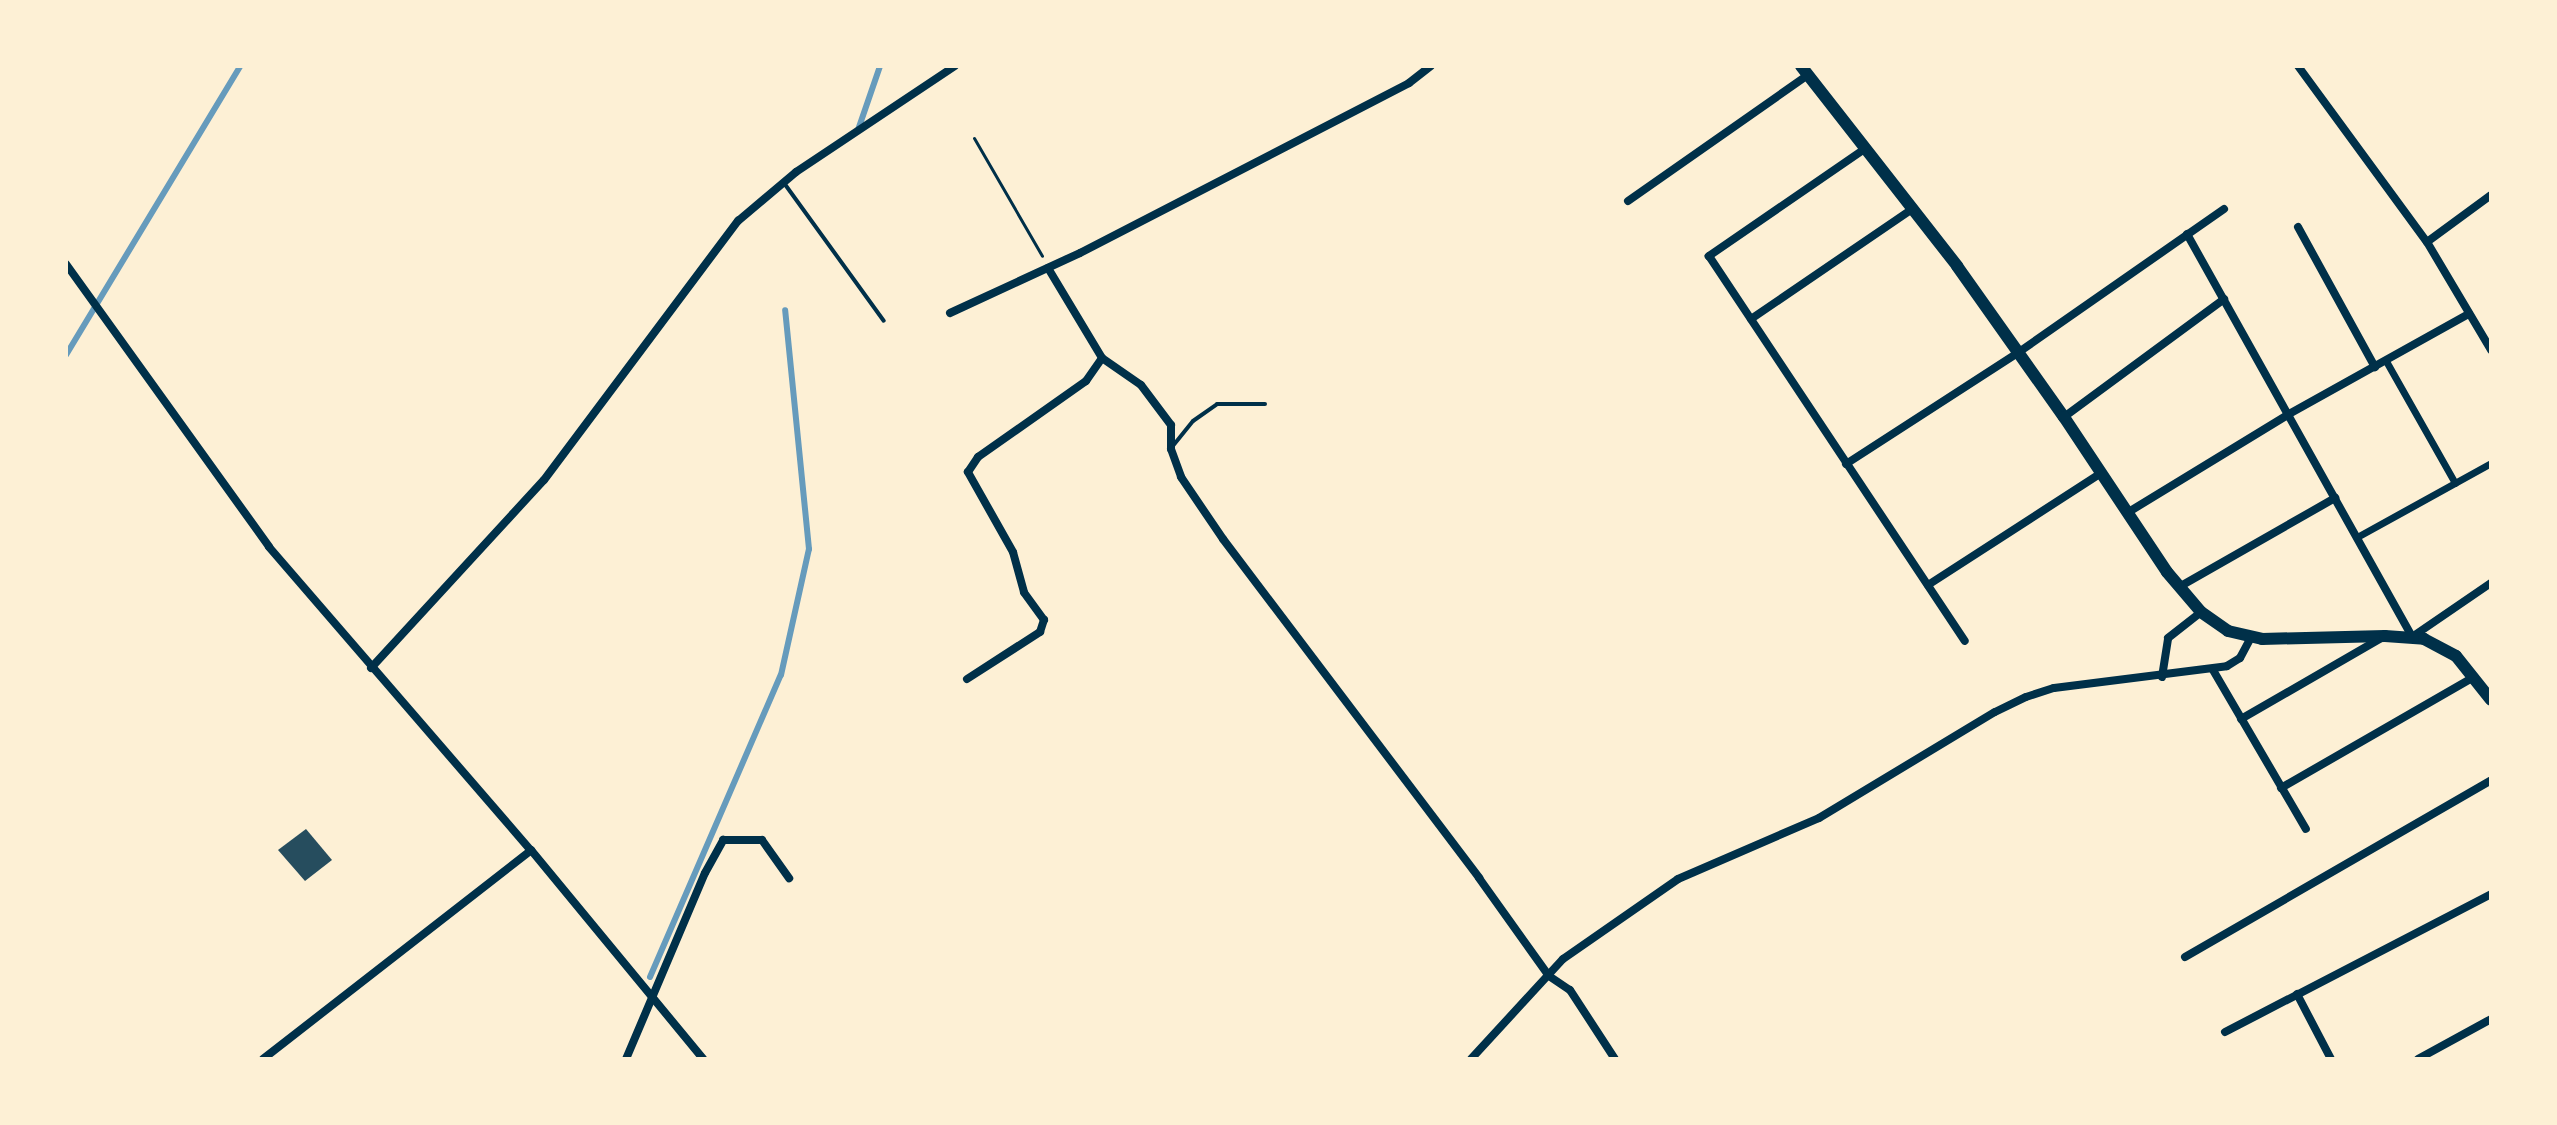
<!DOCTYPE html>
<html>
<head>
<meta charset="utf-8">
<style>
  body { margin:0 }
  #map { position:relative; width:2557px; height:1125px; overflow:hidden; background:#fdf0d5; font-family:Cabin,sans-serif }
  div>[style] { position:absolute }
  [style*='--x'] { left:calc(var(--x)*1px); top:calc(var(--y)*1px); width:calc(var(--w)*1px); rotate:calc(var(--a)*1deg) }
  .stream>* { height:6px; margin:-3px; padding:0 3px; transform-origin:3px; border-radius:3px; background:#669bbc }
  .building>* { inset:0; background:#264d5e }
  .path>* { height:3px; margin:-1.5px; padding:0 1.5px; transform-origin:1.5px; border-radius:1.5px; background:#003049 }
  .service>* { height:4px; margin:-2px; padding:0 2px; transform-origin:2px; border-radius:2px; background:#003049 }
  .pedestrian>* { height:7px; margin:-3.5px; padding:0 3.5px; transform-origin:3.5px; border-radius:3.5px; background:#003049 }
  .minor>* { height:8px; margin:-4px; padding:0 4px; transform-origin:4px; border-radius:4px; background:#003049 }
  .secondary>* { height:12px; margin:-6px; padding:0 6px; transform-origin:6px; border-radius:6px; background:#003049 }
  span { translate:-50% -50%; white-space:nowrap; text-align:center; line-height:1.15; -webkit-text-stroke:6px #fdf0d5; paint-order:stroke }
  .frame { position:absolute; inset:0; border:68px solid #fdf0d5; pointer-events:none }
</style>
</head>
<body>
<div id="map">
  <div class="stream">
    <i style="--x:858;--y:130;--w:68;--a:-71"></i>
    <i style="--x:66;--y:355;--w:337;--a:-58.9"></i>
    <i style="--x:650;--y:977;--w:329;--a:-66.6"></i>
    <i style="--x:781;--y:675;--w:129;--a:-77.5"></i>
    <i style="--x:809;--y:549;--w:240;--a:-95.7"></i>
  </div>
  <div class="building">
    <i style="clip-path:polygon(306px 829px,332px 860px,305px 881px,278px 850px)"></i>
  </div>
  <div class="path">
    <i style="--x:974;--y:138;--w:136;--a:60"></i>
  </div>
  <div class="service">
    <i style="--x:784;--y:183;--w:170;--a:54.1"></i>
    <i style="--x:1172;--y:447;--w:33;--a:-51"></i>
    <i style="--x:1193;--y:421;--w:29;--a:-35"></i>
    <i style="--x:1217;--y:404;--w:48;--a:0"></i>
  </div>
  <div class="pedestrian">
    <i style="--x:2386;--y:361;--w:140;--a:60.5"></i>
    <i style="--x:2357;--y:537;--w:153;--a:-28.9"></i>
  </div>
  <div class="minor">
    <i style="--x:2298;--y:66;--w:218;--a:53.8"></i>
    <i style="--x:2427;--y:242;--w:126;--a:59.3"></i>
    <i style="--x:1866;--y:148;--w:191;--a:145.5"></i>
    <i style="--x:1709;--y:256;--w:462;--a:56.4"></i>
    <i style="--x:1628;--y:201;--w:220;--a:-35"></i>
    <i style="--x:2298;--y:227;--w:160;--a:61.2"></i>
    <i style="--x:2187;--y:234;--w:462;--a:60.8"></i>
    <i style="--x:2412;--y:637;--w:96;--a:-34.4"></i>
    <i style="--x:2427;--y:242;--w:79;--a:-36.3"></i>
    <i style="--x:66;--y:264;--w:348;--a:54.3"></i>
    <i style="--x:269;--y:547;--w:401;--a:49.2"></i>
    <i style="--x:531;--y:850;--w:271;--a:50.5"></i>
    <i style="--x:1048;--y:268;--w:105;--a:59"></i>
    <i style="--x:1102;--y:358;--w:47;--a:34.7"></i>
    <i style="--x:1141;--y:385;--w:50;--a:53.1"></i>
    <i style="--x:1171;--y:425;--w:24;--a:90"></i>
    <i style="--x:1171;--y:449;--w:30;--a:70"></i>
    <i style="--x:1181;--y:477;--w:75;--a:55.9"></i>
    <i style="--x:1223;--y:539;--w:425;--a:52.9"></i>
    <i style="--x:1479;--y:878;--w:120;--a:54.5"></i>
    <i style="--x:1549;--y:976;--w:25;--a:34"></i>
    <i style="--x:1570;--y:990;--w:82;--a:56.9"></i>
    <i style="--x:950;--y:313;--w:143;--a:-24.8"></i>
    <i style="--x:1080;--y:253;--w:370;--a:-27.3"></i>
    <i style="--x:1409;--y:83;--w:28;--a:-38"></i>
    <i style="--x:1751;--y:319;--w:197;--a:-34.3"></i>
    <i style="--x:2064;--y:417;--w:199;--a:-36.4"></i>
    <i style="--x:1846;--y:464;--w:206;--a:-32.9"></i>
    <i style="--x:2019;--y:352;--w:250;--a:-34.9"></i>
    <i style="--x:2127;--y:513;--w:190;--a:-31.4"></i>
    <i style="--x:2289;--y:414;--w:206;--a:-29.1"></i>
    <i style="--x:1928;--y:585;--w:206;--a:-32.9"></i>
    <i style="--x:2179;--y:587;--w:180;--a:-29.7"></i>
    <i style="--x:371;--y:668;--w:255;--a:-47.4"></i>
    <i style="--x:544;--y:480;--w:324;--a:-53.2"></i>
    <i style="--x:738;--y:221;--w:76;--a:-40.2"></i>
    <i style="--x:796;--y:172;--w:191;--a:-33.7"></i>
    <i style="--x:2213;--y:670;--w:184;--a:59.7"></i>
    <i style="--x:2162;--y:677;--w:39;--a:-81"></i>
    <i style="--x:2168;--y:638;--w:42;--a:-38.2"></i>
    <i style="--x:967;--y:679;--w:87;--a:-32.8"></i>
    <i style="--x:1040;--y:632;--w:13;--a:-72"></i>
    <i style="--x:1044;--y:620;--w:34;--a:-126"></i>
    <i style="--x:1024;--y:592;--w:41;--a:-105.4"></i>
    <i style="--x:1013;--y:552;--w:92;--a:-119.4"></i>
    <i style="--x:968;--y:472;--w:18;--a:-56"></i>
    <i style="--x:978;--y:457;--w:132;--a:-35.1"></i>
    <i style="--x:1086;--y:381;--w:28;--a:-55"></i>
    <i style="--x:2241;--y:719;--w:164;--a:-30"></i>
    <i style="--x:2281;--y:788;--w:223;--a:-29.9"></i>
    <i style="--x:2185;--y:957;--w:354;--a:-30"></i>
    <i style="--x:2297;--y:994;--w:73;--a:62.4"></i>
    <i style="--x:2225;--y:1032;--w:300;--a:-27.4"></i>
    <i style="--x:263;--y:1059;--w:340;--a:-37.9"></i>
    <i style="--x:626;--y:1059;--w:202;--a:-67"></i>
    <i style="--x:705;--y:873;--w:38;--a:-61"></i>
    <i style="--x:723;--y:840;--w:39;--a:0"></i>
    <i style="--x:762;--y:840;--w:47;--a:54.6"></i>
    <i style="--x:1471;--y:1059;--w:136;--a:-47.4"></i>
    <i style="--x:1563;--y:959;--w:140;--a:-34.8"></i>
    <i style="--x:1678;--y:879;--w:154;--a:-23.4"></i>
    <i style="--x:1819;--y:818;--w:205;--a:-31.1"></i>
    <i style="--x:1995;--y:712;--w:34;--a:-26"></i>
    <i style="--x:2026;--y:697;--w:29;--a:-18"></i>
    <i style="--x:2054;--y:688;--w:174;--a:-7.2"></i>
    <i style="--x:2227;--y:666;--w:15;--a:-32"></i>
    <i style="--x:2240;--y:658;--w:24;--a:-62"></i>
    <i style="--x:2418;--y:1059;--w:83;--a:-28.7"></i>
  </div>
  <div class="secondary">
    <i style="--x:1801;--y:66;--w:254;--a:52"></i>
    <i style="--x:1957;--y:266;--w:185;--a:54.7"></i>
    <i style="--x:2064;--y:417;--w:186;--a:56.4"></i>
    <i style="--x:2167;--y:572;--w:52;--a:49.6"></i>
    <i style="--x:2201;--y:612;--w:33;--a:35"></i>
    <i style="--x:2228;--y:631;--w:35;--a:13"></i>
    <i style="--x:2262;--y:639;--w:123;--a:-1.4"></i>
    <i style="--x:2385;--y:636;--w:39;--a:4"></i>
    <i style="--x:2424;--y:639;--w:36;--a:28"></i>
    <i style="--x:2456;--y:656;--w:56;--a:51.5"></i>
  </div>
  <div class="frame"></div>
</div>
</body>
</html>
